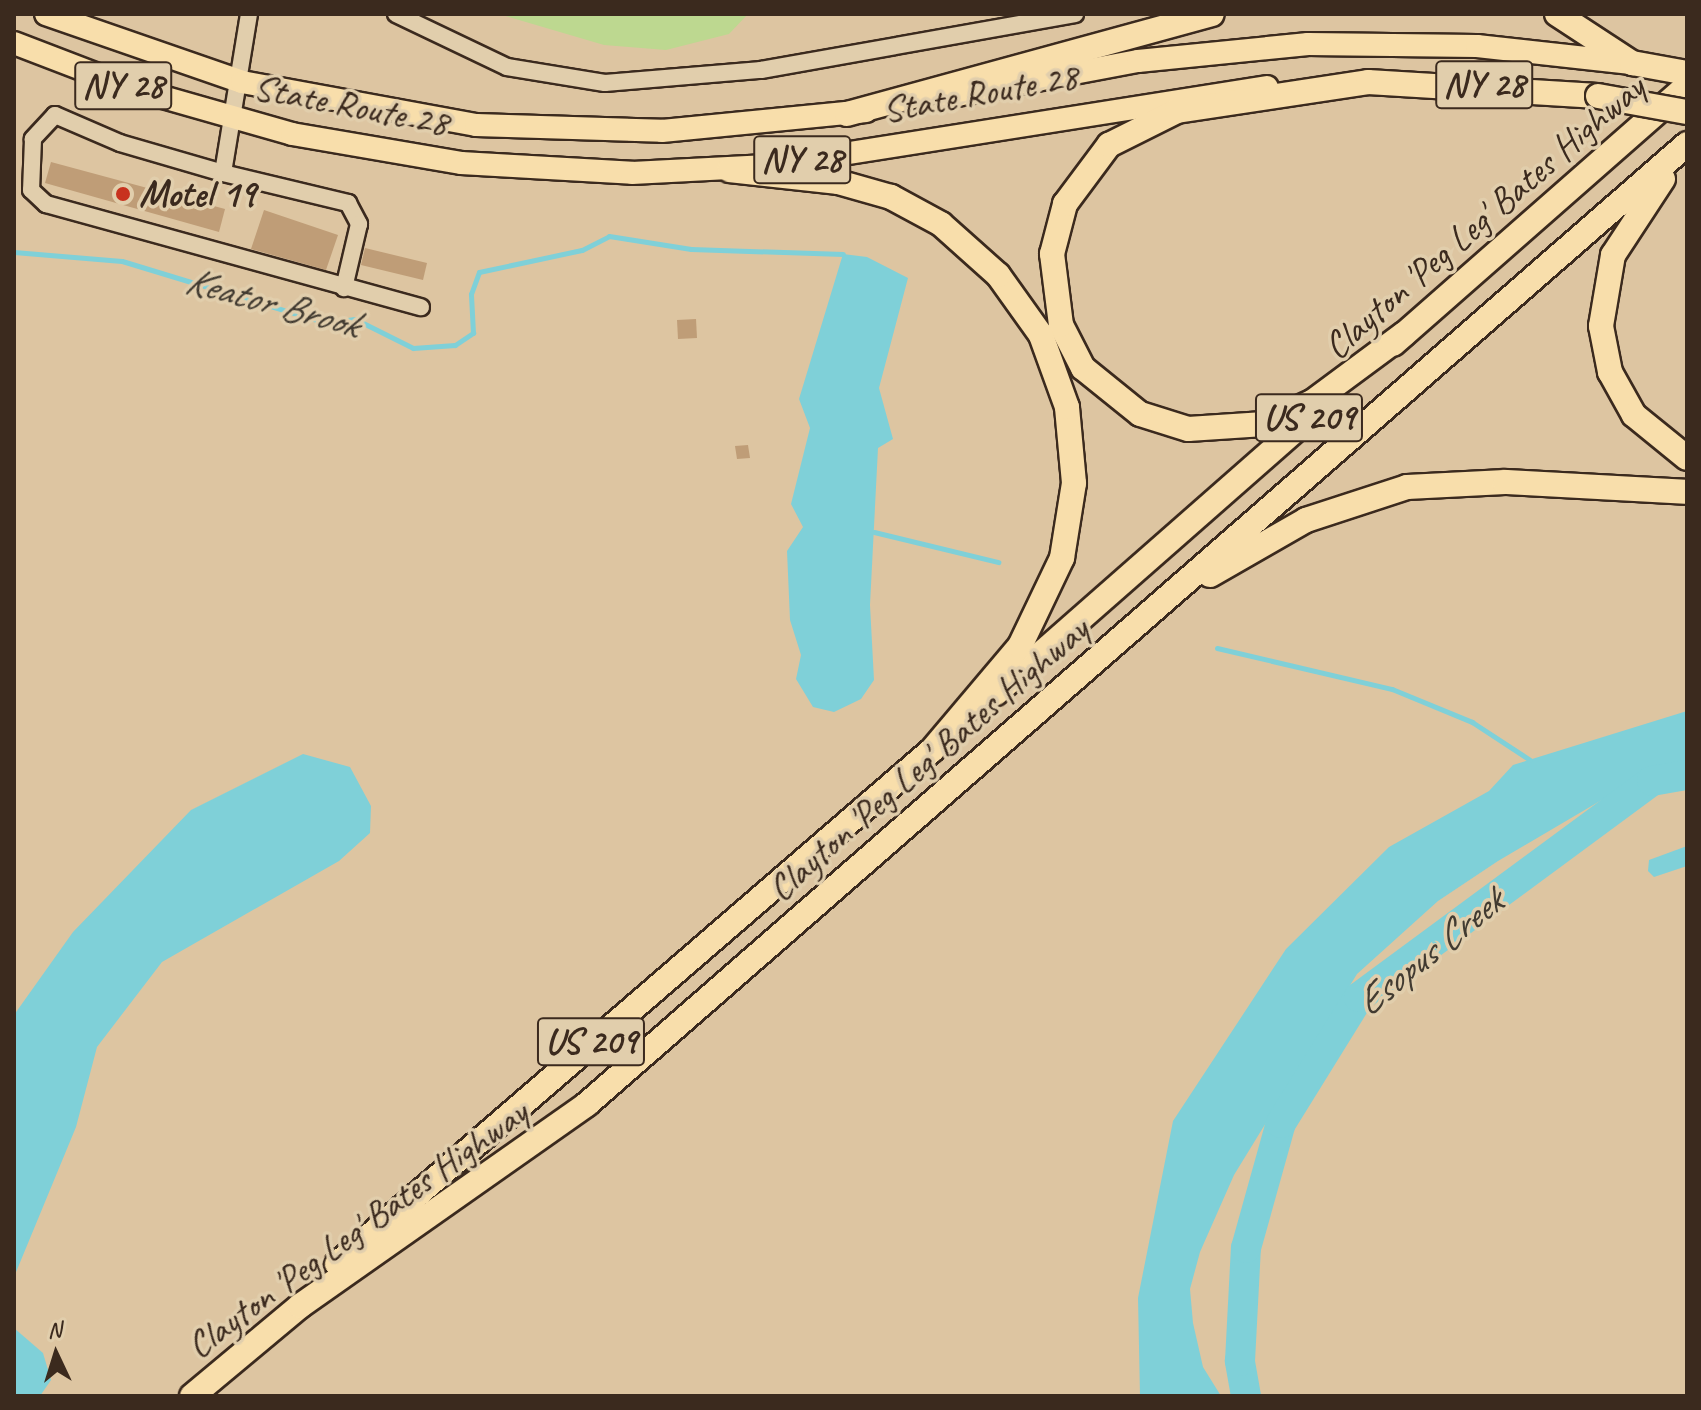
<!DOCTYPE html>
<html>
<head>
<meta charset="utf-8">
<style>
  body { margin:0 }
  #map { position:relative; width:1701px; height:1410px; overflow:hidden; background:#ddc5a1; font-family:Caveat,sans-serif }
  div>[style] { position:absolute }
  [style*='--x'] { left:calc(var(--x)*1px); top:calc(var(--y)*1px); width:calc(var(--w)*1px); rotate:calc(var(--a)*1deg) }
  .green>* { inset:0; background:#bdd890 }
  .water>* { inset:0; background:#7fd0d8 }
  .stream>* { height:5px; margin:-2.5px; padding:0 2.5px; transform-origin:2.5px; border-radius:2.5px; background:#7fd0d8 }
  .river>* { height:30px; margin:-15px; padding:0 15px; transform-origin:15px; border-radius:15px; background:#7fd0d8 }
  .building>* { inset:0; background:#bf9d77 }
  .roads { filter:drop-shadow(2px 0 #3b2a1e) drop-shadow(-2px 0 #3b2a1e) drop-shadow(0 2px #3b2a1e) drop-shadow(0 -2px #3b2a1e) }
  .minor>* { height:16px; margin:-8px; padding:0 8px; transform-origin:8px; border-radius:8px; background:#e1ceac }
  .major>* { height:22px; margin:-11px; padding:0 11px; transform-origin:11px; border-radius:11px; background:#f8deab }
  .highway>* { height:24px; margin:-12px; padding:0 12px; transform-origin:12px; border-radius:12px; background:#f8deab }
  .bridges { filter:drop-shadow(2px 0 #3b2a1e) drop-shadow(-2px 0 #3b2a1e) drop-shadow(0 2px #3b2a1e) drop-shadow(0 -2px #3b2a1e) }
  .highway-bridge>* { height:24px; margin:-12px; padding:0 12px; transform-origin:12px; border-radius:12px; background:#f8deab }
  .dots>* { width:22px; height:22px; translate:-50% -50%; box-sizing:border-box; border:4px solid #e1ceac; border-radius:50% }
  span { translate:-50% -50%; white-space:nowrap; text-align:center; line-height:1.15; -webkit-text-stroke:7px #e1ceac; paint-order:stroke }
  .shield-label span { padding:2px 6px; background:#e1ceac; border:2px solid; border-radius:6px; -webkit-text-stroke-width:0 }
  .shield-label { font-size:36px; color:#3b2a1e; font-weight:700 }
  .street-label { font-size:38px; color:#3b2a1e }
  .poi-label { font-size:38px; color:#3b2a1e; font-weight:700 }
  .left { translate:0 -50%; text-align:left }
  .water-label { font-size:40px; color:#423b31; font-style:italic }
  .frame { position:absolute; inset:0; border:16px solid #3b2a1e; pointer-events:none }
  .north { position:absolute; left:16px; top:1314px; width:80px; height:80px; -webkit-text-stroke:6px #e1ceac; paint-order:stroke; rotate:356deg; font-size:22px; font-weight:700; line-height:32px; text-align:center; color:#3b2a1e }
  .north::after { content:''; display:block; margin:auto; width:28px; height:36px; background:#3b2a1e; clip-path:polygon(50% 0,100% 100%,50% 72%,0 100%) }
</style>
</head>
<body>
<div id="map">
  <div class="green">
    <i style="clip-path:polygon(499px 14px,748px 14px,729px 34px,666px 50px,604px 45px)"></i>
  </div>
  <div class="water">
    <i style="clip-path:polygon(843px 254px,867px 257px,908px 278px,879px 388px,893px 439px,878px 448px,870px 605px,874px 680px,861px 699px,834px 712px,813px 707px,796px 679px,801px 655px,790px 620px,787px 551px,803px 527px,791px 504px,810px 428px,799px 399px)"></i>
    <i style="clip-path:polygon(1687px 711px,1687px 772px,1600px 801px,1498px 861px,1438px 901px,1357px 974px,1234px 1175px,1200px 1252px,1190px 1289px,1193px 1323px,1203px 1367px,1221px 1396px,1140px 1396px,1138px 1298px,1173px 1121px,1286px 949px,1389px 847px,1489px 791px,1513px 765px)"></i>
    <i style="clip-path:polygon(303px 754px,350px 767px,371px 806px,370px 833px,339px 861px,162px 962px,97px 1047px,76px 1127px,14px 1277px,14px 1015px,73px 932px,191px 810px)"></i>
    <i style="clip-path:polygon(1687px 846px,1687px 866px,1654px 877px,1648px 871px,1649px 860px)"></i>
    <i style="clip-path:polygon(14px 1328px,43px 1353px,51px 1380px,40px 1396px,14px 1396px)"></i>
  </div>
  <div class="stream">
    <i style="--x:14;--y:252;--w:108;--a:4.8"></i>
    <i style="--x:122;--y:261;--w:213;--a:16.9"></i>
    <i style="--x:326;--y:323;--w:29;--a:-8"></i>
    <i style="--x:355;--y:319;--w:65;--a:26.6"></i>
    <i style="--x:413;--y:348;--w:42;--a:-4.1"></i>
    <i style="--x:455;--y:345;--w:22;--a:-34"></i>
    <i style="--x:473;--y:333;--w:39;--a:-93"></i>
    <i style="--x:471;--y:294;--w:23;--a:-70"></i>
    <i style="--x:479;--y:272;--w:105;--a:-12.1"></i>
    <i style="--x:582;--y:250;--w:30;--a:-27"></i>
    <i style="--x:609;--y:236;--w:83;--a:9"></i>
    <i style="--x:691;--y:249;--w:152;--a:1.9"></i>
    <i style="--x:874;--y:532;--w:128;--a:13.6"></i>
    <i style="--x:1217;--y:648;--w:180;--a:13.2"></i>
    <i style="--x:1392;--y:689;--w:87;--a:22.4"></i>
    <i style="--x:1472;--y:722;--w:69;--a:33.2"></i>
  </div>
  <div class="river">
    <i style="--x:1246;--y:1396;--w:36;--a:-100"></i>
    <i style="--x:1240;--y:1361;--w:113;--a:-87"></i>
    <i style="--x:1246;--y:1248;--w:130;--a:-74.4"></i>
    <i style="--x:1281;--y:1123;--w:148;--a:-58.2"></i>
    <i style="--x:1359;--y:997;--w:364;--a:-36.4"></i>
    <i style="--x:1652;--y:781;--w:36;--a:-10"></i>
  </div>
  <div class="building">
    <i style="clip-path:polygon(51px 162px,225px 209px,219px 232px,45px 183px)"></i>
    <i style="clip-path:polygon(264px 210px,338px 235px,326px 270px,251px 249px)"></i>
    <i style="clip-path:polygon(365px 248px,427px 263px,423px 280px,361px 265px)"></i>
    <i style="clip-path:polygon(696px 319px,697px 338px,678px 339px,677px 320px)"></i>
    <i style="clip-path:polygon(748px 445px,750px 458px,737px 459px,735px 446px)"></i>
  </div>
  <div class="roads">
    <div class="minor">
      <i style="--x:249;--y:14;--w:161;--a:99.3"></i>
      <i style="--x:223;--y:173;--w:107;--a:-163.8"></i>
      <i style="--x:120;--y:143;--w:71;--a:-156.7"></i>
      <i style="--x:55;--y:115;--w:33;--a:133"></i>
      <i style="--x:33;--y:139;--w:51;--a:92.2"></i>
      <i style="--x:31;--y:190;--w:21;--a:43"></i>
      <i style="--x:46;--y:204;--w:389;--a:15.4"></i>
      <i style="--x:396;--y:14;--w:123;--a:25.5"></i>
      <i style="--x:507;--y:67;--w:99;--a:9.3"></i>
      <i style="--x:605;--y:83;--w:157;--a:-4.8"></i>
      <i style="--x:761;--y:70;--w:319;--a:-10.1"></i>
      <i style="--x:223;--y:173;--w:129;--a:13.5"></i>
      <i style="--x:348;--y:203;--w:24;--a:62"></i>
      <i style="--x:359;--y:224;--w:66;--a:103.2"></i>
    </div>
    <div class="major">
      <i style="--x:46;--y:14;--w:207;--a:19.1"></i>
      <i style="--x:242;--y:82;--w:238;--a:10.4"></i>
      <i style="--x:476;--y:125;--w:186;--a:1.8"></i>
      <i style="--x:662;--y:131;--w:205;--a:-5.6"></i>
      <i style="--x:14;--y:43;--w:125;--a:21"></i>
      <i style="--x:131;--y:88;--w:167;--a:15.9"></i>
      <i style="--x:292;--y:134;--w:171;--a:9.7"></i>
      <i style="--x:461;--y:163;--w:171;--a:3.3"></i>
      <i style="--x:632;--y:173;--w:135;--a:-3"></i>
      <i style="--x:767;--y:166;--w:506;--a:-8.98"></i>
      <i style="--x:947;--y:97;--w:194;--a:-10.7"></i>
      <i style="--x:1138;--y:61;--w:171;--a:-5.7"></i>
      <i style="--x:1308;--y:44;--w:169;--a:0.7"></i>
      <i style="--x:1477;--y:46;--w:155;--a:6.3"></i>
    </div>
    <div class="highway">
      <i style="--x:1557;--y:14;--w:90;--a:33.2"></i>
      <i style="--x:1632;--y:63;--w:56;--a:10.3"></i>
      <i style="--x:847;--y:114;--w:378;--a:-15.3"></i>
      <i style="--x:1663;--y:179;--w:91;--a:123.3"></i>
      <i style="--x:1613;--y:255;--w:72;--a:99.6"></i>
      <i style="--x:1601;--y:326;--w:47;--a:78.9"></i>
      <i style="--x:1610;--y:372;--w:49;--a:60.8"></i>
      <i style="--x:1634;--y:415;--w:68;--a:39.1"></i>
      <i style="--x:1404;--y:334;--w:114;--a:143.5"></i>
      <i style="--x:1312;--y:402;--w:53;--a:155.4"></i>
      <i style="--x:1264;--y:424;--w:76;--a:176.2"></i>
      <i style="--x:1188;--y:429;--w:50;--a:-162.6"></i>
      <i style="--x:1140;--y:414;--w:73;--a:-141.1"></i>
      <i style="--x:1083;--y:368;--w:48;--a:-117.1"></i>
      <i style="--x:1061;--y:325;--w:72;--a:-97.2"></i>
      <i style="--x:1052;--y:254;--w:52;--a:-75.4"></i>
      <i style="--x:1065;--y:204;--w:74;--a:-53.3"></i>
      <i style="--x:1109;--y:145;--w:76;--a:-26.6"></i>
      <i style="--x:1177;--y:111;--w:193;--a:-8.6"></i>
      <i style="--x:1368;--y:82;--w:230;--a:3.5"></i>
      <i style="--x:1393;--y:344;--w:391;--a:-41.3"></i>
      <i style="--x:1210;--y:575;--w:111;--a:-29.8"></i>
      <i style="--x:1306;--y:520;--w:106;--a:-18.1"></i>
      <i style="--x:1407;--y:487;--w:98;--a:-2.9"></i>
      <i style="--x:1505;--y:482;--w:182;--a:3.1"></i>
      <i style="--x:996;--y:693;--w:427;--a:-41.3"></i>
      <i style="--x:337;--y:1264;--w:786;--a:-40.82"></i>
      <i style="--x:932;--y:750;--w:136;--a:-49.8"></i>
      <i style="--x:1020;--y:646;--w:98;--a:-64.5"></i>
      <i style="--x:1062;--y:558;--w:76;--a:-80.9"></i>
      <i style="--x:1074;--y:483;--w:76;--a:-95.3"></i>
      <i style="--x:1067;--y:407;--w:77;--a:-109.9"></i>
      <i style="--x:1041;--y:335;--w:74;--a:-125.6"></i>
      <i style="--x:998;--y:275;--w:76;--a:-138.2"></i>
      <i style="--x:941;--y:224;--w:57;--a:-151.6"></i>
      <i style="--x:891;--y:197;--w:55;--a:-164.2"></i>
      <i style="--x:838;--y:182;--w:109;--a:-173.7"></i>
      <i style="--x:192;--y:1396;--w:141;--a:-39.8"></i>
      <i style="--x:300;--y:1306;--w:351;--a:-35.1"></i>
      <i style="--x:587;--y:1104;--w:1460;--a:-41.11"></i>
    </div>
  </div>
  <div class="bridges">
    <div class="highway-bridge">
      <i style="--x:1598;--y:96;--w:90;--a:10.2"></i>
    </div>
  </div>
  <div class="dots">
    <i style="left:123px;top:194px;background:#c8321e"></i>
  </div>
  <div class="shield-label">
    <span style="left:1484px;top:85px">NY 28</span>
    <span style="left:123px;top:86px">NY 28</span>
    <span style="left:802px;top:160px">NY 28</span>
    <span style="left:1309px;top:418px">US 209</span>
    <span style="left:591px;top:1042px">US 209</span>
  </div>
  <div class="street-label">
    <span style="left:980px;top:93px;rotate:-10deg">State Route 28</span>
    <span style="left:351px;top:105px;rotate:11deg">State Route 28</span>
    <span style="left:1484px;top:217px;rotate:-41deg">Clayton 'Peg Leg' Bates Highway</span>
    <span style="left:928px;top:759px;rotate:-41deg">Clayton 'Peg Leg' Bates Highway</span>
    <span style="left:357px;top:1229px;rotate:-36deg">Clayton 'Peg Leg' Bates Highway</span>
  </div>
  <div class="poi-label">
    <span class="left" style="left:139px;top:194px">Motel 19</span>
  </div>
  <div class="water-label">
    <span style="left:272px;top:302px;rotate:15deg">Keator Brook</span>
    <span style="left:1429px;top:952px;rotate:-39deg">Esopus Creek</span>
  </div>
  <div class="frame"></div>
  <div class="north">N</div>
</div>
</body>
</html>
